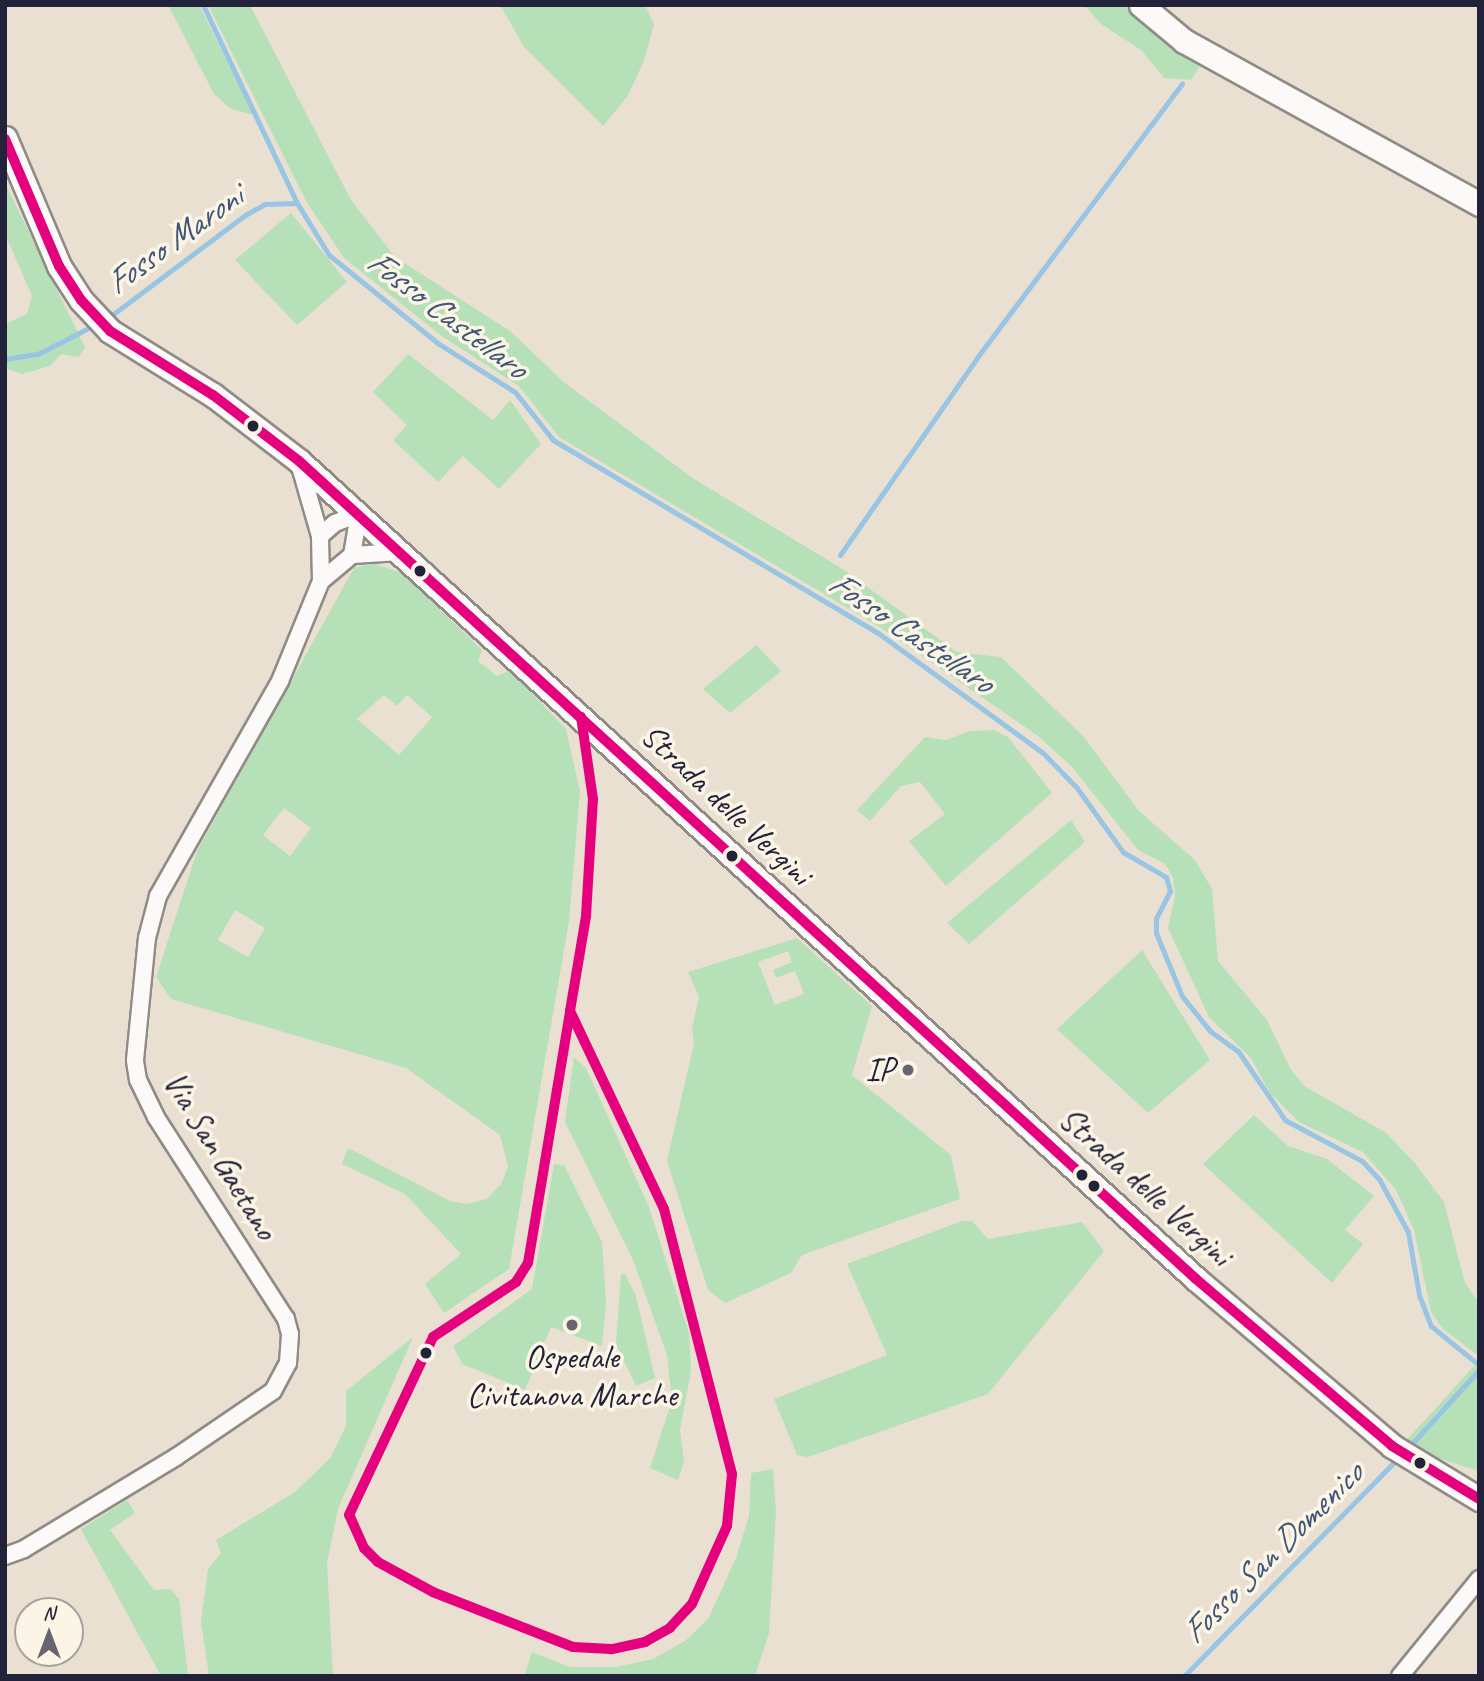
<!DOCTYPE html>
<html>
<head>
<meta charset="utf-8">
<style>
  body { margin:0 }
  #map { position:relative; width:1484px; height:1681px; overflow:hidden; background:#eae0d2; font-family:Caveat,sans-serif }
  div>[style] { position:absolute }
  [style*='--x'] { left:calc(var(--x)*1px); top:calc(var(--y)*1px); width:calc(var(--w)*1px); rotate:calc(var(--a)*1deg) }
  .green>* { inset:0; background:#b6e0b8 }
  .stream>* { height:5px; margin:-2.5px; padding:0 2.5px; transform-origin:2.5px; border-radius:2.5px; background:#97c5e3 }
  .roads { filter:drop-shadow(2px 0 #908b87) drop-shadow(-2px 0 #908b87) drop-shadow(0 2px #908b87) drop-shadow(0 -2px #908b87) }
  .street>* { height:16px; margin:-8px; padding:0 8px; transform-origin:8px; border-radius:8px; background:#fcfaf8 }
  .secondary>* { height:23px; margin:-11.5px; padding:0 11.5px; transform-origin:11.5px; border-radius:11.5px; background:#fcfaf8 }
  .bus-1>* { height:10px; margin:-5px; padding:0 5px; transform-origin:5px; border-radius:5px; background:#e5007d }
  .dots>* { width:19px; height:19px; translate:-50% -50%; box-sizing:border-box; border:4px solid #fcf5e5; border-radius:50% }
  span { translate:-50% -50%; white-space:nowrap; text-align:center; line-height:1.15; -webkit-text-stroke:7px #fcf5e5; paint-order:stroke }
  .street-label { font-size:33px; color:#22223b }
  .poi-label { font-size:33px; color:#22223b }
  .right { translate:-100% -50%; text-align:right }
  .water-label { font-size:35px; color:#3e5778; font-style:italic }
  .frame { position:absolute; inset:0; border:7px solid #22223b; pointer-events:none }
  .north { position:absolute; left:14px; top:1597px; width:70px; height:70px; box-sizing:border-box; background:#fcf5e5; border:2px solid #a5a1a1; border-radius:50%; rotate:0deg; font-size:19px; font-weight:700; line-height:28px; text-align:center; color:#22223b }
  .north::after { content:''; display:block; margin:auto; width:24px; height:32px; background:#686470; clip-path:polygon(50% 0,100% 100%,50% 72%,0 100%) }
</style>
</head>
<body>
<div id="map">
  <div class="green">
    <i style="clip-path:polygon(168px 5px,199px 5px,254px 115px,231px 109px,214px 94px)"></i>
    <i style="clip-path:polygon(208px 5px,250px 5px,351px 200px,395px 257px,510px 331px,565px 383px,694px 479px,841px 568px,957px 652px,1001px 657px,1084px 737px,1139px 811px,1195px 860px,1212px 889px,1218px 961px,1267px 1020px,1290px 1068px,1304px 1086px,1385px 1132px,1414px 1162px,1444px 1202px,1465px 1283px,1479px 1303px,1479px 1356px,1443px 1329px,1431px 1312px,1414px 1230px,1396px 1190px,1363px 1152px,1299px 1122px,1270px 1093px,1251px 1058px,1209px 1017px,1168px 928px,1175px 896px,1173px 878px,1165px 864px,1138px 850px,1072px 767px,1038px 736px,883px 629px,559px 437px,519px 386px,443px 337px,344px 258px,306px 201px)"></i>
    <i style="clip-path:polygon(500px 5px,645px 5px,654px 24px,644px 61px,627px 97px,603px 126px,524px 47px)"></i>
    <i style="clip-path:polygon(1084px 5px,1123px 5px,1200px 66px,1191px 80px,1164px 78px,1141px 50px,1101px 24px)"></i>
    <i style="clip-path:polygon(5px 183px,85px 347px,79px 357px,61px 354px,50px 366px,22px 374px,5px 368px,5px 324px,27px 314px,32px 296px,5px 234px)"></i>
    <i style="clip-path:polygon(291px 213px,347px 282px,297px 325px,235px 260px)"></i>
    <i style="clip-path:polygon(408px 354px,493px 420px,510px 400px,541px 444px,499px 489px,463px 456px,438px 482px,393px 440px,407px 425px,373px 392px)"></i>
    <i style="clip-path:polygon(evenodd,372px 563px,402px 573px,482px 650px,478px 661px,497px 676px,510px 670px,566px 729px,580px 792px,569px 921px,509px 1269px,444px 1313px,425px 1284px,461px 1254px,405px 1194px,342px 1164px,348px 1148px,450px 1201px,467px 1204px,487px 1199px,501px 1184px,508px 1167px,500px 1135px,406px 1068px,171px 999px,156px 977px,197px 851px,354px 568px,372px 563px,384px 695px,397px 706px,407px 695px,432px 717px,399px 755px,357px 719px,384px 695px,372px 563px,284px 808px,311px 828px,290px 856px,263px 835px,284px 808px,372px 563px,235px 910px,265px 928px,248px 957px,218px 940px,235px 910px)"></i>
    <i style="clip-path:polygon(756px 645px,781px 671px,730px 713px,703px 689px)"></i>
    <i style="clip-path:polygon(994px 730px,1008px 737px,1052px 793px,946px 886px,909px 841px,945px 814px,920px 782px,901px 786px,870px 821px,857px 810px,925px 737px,946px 740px,970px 731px)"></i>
    <i style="clip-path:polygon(1071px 820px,1085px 842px,969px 944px,947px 923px)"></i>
    <i style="clip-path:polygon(evenodd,797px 938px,872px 1006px,852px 1075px,951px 1155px,960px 1199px,802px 1255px,791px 1273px,725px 1303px,708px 1290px,667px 1161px,694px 1043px,692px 1029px,699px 997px,688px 972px,797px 938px,788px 951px,792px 962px,773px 970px,776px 978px,795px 971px,804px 994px,775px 1005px,758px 962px,788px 951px)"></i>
    <i style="clip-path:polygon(1142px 950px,1210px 1060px,1148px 1113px,1057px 1029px)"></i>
    <i style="clip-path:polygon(574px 1057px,586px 1068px,649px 1207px,689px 1333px,691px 1370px,680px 1430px,684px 1462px,678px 1480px,650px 1468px,672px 1400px,667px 1355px,633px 1260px,565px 1122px)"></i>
    <i style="clip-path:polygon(1254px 1115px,1288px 1146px,1327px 1159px,1374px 1196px,1345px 1230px,1363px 1244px,1332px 1283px,1203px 1164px)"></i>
    <i style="clip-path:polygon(554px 1164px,564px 1165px,602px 1242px,606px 1302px,602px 1346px,551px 1327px,525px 1390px,462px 1364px,453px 1346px,532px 1289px)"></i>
    <i style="clip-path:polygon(962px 1221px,972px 1221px,988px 1239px,1082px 1222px,1104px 1251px,988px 1394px,808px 1457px,797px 1455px,774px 1399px,887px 1355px,847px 1264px)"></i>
    <i style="clip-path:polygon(621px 1274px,625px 1274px,636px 1296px,655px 1378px,636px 1386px,616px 1344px)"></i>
    <i style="clip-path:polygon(413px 1337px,338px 1509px,327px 1563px,333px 1676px,209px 1676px,201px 1622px,208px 1569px,221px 1553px,216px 1540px,295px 1492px,330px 1458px,346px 1426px,346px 1391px)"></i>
    <i style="clip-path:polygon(1474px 1366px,1479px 1368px,1479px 1471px,1424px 1454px,1405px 1442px)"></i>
    <i style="clip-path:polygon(773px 1469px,776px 1512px,769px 1633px,755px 1676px,524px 1676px,532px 1652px,570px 1667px,616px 1667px,653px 1659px,685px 1641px,708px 1619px,736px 1558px,749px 1516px,751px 1473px)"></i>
    <i style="clip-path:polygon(127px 1500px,135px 1513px,110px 1530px,154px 1590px,171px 1589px,179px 1599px,188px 1676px,161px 1676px,81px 1529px)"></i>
  </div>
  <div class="stream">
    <i style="--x:203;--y:5;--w:219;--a:64.6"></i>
    <i style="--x:297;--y:203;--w:61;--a:58.4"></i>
    <i style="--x:329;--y:255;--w:141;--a:39"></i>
    <i style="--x:439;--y:344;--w:90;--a:32.3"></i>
    <i style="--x:515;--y:392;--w:61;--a:51.6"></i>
    <i style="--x:553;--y:440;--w:378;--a:30.7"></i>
    <i style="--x:878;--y:633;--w:204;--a:36"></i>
    <i style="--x:1043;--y:753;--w:49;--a:45.8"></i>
    <i style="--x:1077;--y:788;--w:79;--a:54.3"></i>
    <i style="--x:1123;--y:852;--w:50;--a:30.2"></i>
    <i style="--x:1166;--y:877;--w:15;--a:74"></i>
    <i style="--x:1170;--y:891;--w:30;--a:117"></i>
    <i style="--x:1156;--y:918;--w:15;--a:90"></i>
    <i style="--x:1156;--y:933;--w:68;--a:67.6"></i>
    <i style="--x:1182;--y:996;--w:45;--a:51.3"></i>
    <i style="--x:1210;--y:1031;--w:34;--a:36"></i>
    <i style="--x:1238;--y:1051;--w:83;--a:55.7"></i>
    <i style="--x:1285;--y:1120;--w:87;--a:28"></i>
    <i style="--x:1362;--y:1161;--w:25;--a:47"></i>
    <i style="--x:1379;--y:1179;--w:60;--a:61.3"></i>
    <i style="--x:1408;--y:1232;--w:64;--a:80.1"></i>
    <i style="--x:1419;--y:1295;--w:33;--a:69"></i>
    <i style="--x:1431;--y:1326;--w:62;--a:39.1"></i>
    <i style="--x:108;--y:318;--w:171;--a:-36.9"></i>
    <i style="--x:245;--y:215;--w:23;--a:-29"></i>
    <i style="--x:265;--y:204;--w:32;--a:-2"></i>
    <i style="--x:5;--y:359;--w:33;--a:-9"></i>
    <i style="--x:38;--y:354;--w:65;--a:-27.3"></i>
    <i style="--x:840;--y:555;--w:244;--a:-55.2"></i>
    <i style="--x:979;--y:355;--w:339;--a:-53.2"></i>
    <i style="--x:1407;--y:1449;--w:107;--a:-47.7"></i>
    <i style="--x:1184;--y:1676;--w:308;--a:-45.5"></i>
  </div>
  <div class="roads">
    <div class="street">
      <i style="--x:320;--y:536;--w:20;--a:-41"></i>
      <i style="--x:335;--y:523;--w:26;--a:-21"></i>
      <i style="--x:359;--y:514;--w:42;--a:99.7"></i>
      <i style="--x:321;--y:581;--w:40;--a:-40"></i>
      <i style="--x:352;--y:555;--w:48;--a:-3.6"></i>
      <i style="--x:5;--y:1556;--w:20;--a:-20"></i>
      <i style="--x:24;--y:1549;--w:178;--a:-31.2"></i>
      <i style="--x:176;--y:1457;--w:117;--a:-34.2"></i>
      <i style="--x:273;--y:1391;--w:32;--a:-62"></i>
      <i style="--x:288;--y:1363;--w:29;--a:-86"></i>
      <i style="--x:290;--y:1334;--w:16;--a:-105"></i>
      <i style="--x:286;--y:1319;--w:240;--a:-122.8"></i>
      <i style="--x:156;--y:1117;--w:41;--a:-115.9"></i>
      <i style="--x:138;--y:1080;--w:20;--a:-99"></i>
      <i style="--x:135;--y:1060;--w:123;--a:-84.4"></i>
      <i style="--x:147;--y:938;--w:43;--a:-75.3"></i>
      <i style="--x:158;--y:896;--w:247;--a:-60.4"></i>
      <i style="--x:280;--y:681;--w:108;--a:-67.7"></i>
      <i style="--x:321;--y:581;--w:45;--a:-91.3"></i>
      <i style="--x:320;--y:536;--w:76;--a:-106"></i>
      <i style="--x:1400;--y:1676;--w:125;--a:-50.8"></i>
    </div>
    <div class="secondary">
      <i style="--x:1141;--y:5;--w:56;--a:39.9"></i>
      <i style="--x:1184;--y:41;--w:337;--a:28.9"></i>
      <i style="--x:5;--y:138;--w:139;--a:67.1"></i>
      <i style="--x:59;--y:266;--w:40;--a:57.1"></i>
      <i style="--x:81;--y:300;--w:42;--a:46.9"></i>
      <i style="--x:110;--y:331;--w:121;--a:31.9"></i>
      <i style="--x:213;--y:395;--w:108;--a:37.5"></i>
      <i style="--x:299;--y:461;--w:1214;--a:42.36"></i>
      <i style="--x:1196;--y:1279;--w:257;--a:40.4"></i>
      <i style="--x:1392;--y:1446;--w:102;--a:31.3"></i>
    </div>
  </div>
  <div class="bus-1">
    <i style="--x:5;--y:139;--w:138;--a:67"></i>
    <i style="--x:59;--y:266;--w:40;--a:57.1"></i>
    <i style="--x:81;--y:300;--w:42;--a:46.9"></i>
    <i style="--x:110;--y:331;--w:121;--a:31.9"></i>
    <i style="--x:213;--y:395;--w:108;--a:37.5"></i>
    <i style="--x:299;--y:461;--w:1214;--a:42.36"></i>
    <i style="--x:1196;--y:1279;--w:257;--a:40.4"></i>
    <i style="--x:1392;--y:1446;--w:102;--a:31.3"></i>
    <i style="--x:570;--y:1011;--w:219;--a:64.6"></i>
    <i style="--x:664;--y:1209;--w:274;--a:75.6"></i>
    <i style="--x:732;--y:1474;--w:52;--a:95.5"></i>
    <i style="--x:727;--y:1526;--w:85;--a:114.2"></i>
    <i style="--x:692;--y:1604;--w:33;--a:133"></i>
    <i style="--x:670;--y:1628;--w:29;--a:151"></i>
    <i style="--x:645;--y:1642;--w:35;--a:168"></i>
    <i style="--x:611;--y:1649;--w:38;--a:-177"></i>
    <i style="--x:573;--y:1647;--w:150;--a:-158.6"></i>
    <i style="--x:433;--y:1592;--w:63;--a:-151.4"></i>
    <i style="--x:378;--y:1562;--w:20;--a:-135"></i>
    <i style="--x:364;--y:1548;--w:36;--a:-114"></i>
    <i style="--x:349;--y:1515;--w:197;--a:-64.7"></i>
    <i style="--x:433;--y:1337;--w:100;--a:-33.5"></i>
    <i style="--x:516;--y:1282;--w:22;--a:-58"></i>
    <i style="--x:528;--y:1263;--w:255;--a:-80.5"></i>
    <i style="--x:570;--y:1011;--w:96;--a:-80.4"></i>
    <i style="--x:586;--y:916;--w:117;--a:-86.6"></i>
    <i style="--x:593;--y:799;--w:83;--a:-98.3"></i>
  </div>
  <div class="dots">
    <i style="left:253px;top:426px;background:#22223b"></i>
    <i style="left:420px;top:571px;background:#22223b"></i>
    <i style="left:732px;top:856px;background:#22223b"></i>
    <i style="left:908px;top:1070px;background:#686470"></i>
    <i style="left:1082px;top:1175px;background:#22223b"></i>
    <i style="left:1094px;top:1186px;background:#22223b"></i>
    <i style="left:572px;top:1325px;background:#686470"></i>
    <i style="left:426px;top:1353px;background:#22223b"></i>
    <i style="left:1420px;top:1463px;background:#22223b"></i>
  </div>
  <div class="street-label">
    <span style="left:726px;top:805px;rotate:43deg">Strada delle Vergini</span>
    <span style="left:220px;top:1156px;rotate:59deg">Via San Gaetano</span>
    <span style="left:1145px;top:1187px;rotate:42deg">Strada delle Vergini</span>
  </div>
  <div class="poi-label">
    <span class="right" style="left:894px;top:1070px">IP</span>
    <span style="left:572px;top:1377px">Ospedale<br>Civitanova Marche</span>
  </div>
  <div class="water-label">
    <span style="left:174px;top:240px;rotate:-36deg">Fosso Maroni</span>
    <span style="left:447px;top:314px;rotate:37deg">Fosso Castellaro</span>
    <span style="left:911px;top:632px;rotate:34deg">Fosso Castellaro</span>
    <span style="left:1272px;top:1553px;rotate:-45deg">Fosso San Domenico</span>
  </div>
  <div class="frame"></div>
  <div class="north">N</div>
</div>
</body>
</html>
